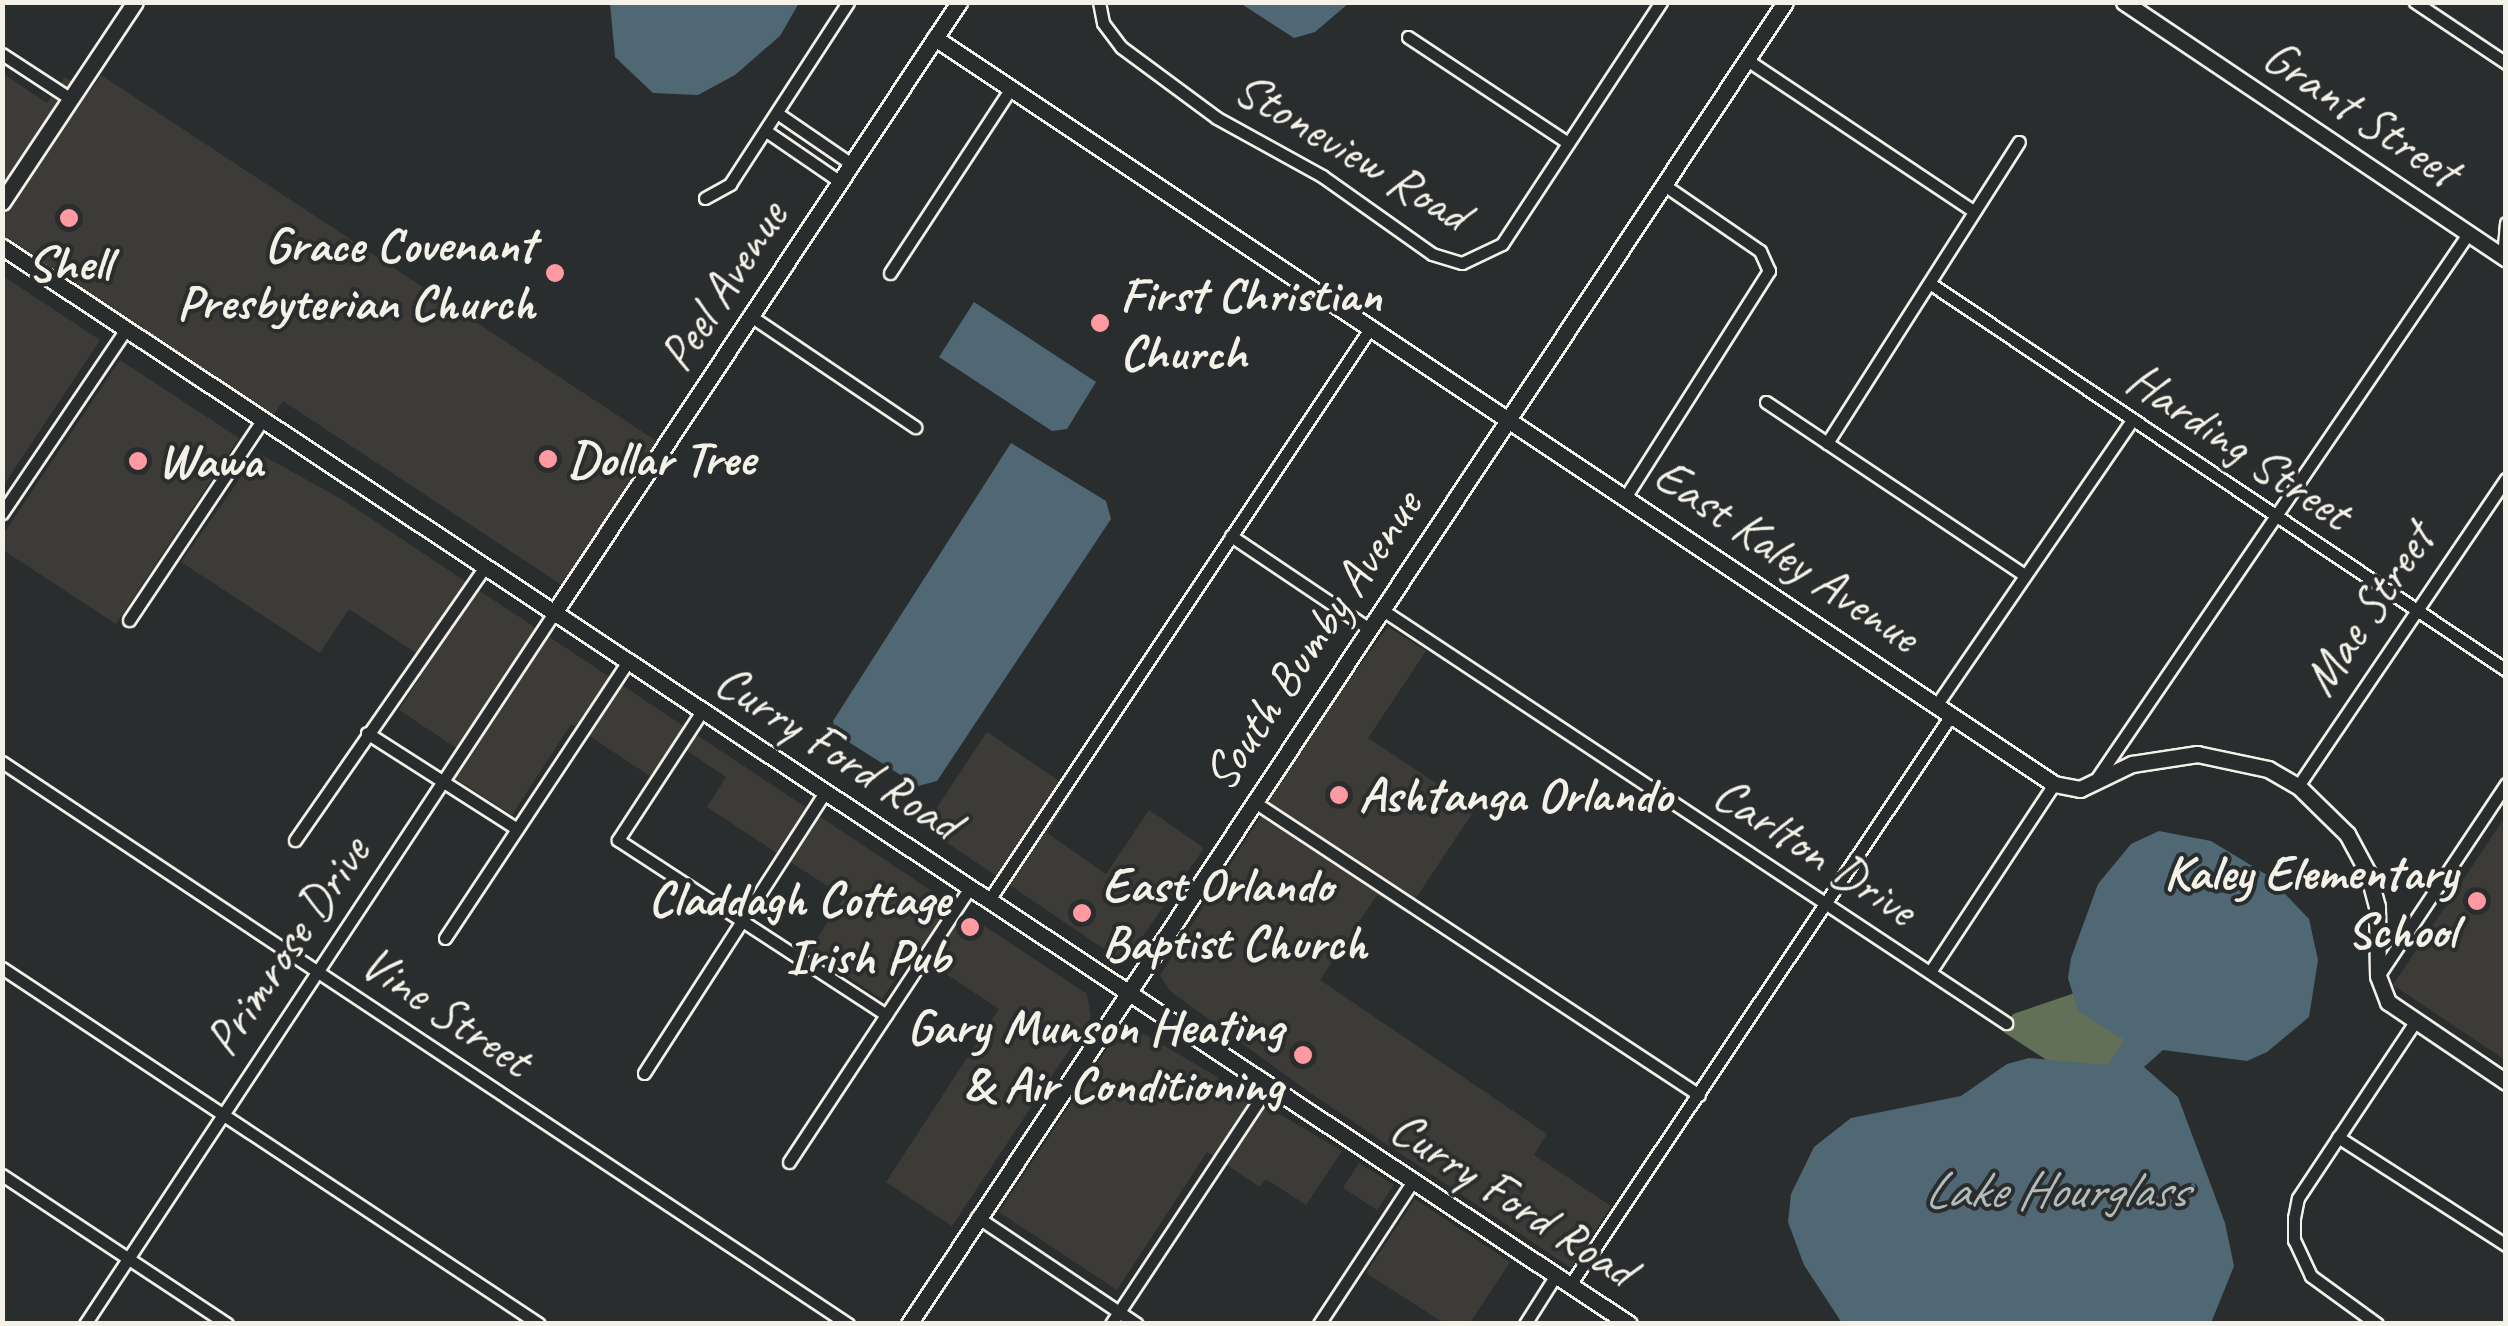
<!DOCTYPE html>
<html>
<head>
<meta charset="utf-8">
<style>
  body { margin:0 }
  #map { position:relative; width:2508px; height:1326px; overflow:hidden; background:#2a2d2e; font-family:Caveat,sans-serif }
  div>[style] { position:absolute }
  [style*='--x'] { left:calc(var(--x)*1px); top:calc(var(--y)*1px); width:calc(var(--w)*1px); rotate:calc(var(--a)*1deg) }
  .built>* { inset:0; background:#3d3b38 }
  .green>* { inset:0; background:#627057 }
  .water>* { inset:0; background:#4f6874 }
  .roads { filter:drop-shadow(2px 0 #f4f1e8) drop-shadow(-2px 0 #f4f1e8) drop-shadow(0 2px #f4f1e8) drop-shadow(0 -2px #f4f1e8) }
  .street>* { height:11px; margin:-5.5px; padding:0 5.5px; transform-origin:5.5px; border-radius:5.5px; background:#2a2d2e }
  .secondary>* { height:15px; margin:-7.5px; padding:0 7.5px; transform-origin:7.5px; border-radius:7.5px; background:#2a2d2e }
  .dots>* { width:28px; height:28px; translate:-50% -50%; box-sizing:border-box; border:5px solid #2a2d2e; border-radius:50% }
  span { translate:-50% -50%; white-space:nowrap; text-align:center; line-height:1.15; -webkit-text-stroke:8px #2a2d2e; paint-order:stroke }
  .street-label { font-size:50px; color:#f4f1e8 }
  .poi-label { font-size:50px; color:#f4f1e8; font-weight:700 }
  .right { translate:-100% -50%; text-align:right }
  .left { translate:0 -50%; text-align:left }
  .water-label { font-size:52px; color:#b2baba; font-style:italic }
  .frame { position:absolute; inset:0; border:5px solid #f4f1e8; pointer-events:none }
</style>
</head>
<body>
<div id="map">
  <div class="built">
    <i style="clip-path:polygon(2px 73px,47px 103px,65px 77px,89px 93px,101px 75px,664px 446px,568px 589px,283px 401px,268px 423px,3px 246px)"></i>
    <i style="clip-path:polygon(3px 276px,100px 340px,3px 486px)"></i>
    <i style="clip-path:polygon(120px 360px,239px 438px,116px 624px,3px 550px,2px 536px)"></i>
    <i style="clip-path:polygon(258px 453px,343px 500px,1087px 994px,1091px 1017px,952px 1226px,886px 1182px,999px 1009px,913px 952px,882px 999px,809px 951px,844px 897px,707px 807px,726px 777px,674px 742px,650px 776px,571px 724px,512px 815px,447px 773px,461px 751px,399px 710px,430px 662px,349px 609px,320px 653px,181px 562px)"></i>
    <i style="clip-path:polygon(1388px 627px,1426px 651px,1368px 738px,1475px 809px,1406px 913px,1377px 895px,1320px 980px,1547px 1134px,1534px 1155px,1611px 1206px,1571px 1268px,1306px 1090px,1170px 991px,1160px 975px,1271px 800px,1265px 795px)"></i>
    <i style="clip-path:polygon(987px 732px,1074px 791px,1047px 833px,1106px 874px,1149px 810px,1204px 848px,1129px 956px,1116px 957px,924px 827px)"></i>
    <i style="clip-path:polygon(2505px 817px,2505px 1060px,2393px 985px)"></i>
    <i style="clip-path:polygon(1131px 1026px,1342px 1151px,1306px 1205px,1266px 1179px,1260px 1187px,1207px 1152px,1117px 1290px,999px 1212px,1117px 1034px)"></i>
    <i style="clip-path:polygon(1359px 1163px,1394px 1185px,1377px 1210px,1343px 1188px)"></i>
    <i style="clip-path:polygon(1415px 1199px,1510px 1262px,1470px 1323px,1444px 1323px,1366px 1273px)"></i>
  </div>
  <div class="green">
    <i style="clip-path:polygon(2190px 954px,2097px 1093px,2002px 1031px,2013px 1014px)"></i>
  </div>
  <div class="water">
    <i style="clip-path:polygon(799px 3px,780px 36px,735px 75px,698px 95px,653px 93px,615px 57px,610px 3px)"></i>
    <i style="clip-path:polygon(1240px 3px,1349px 3px,1315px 32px,1294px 38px)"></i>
    <i style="clip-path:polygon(974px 302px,1096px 382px,1067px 429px,1052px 431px,939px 357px)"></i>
    <i style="clip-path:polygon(1011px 443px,1106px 501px,1111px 519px,937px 781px,918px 786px,836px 734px,833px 721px)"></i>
    <i style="clip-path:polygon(2159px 831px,2211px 841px,2267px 875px,2309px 919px,2318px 960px,2309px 1017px,2267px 1052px,2247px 1061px,2163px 1050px,2144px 1067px,2178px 1097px,2225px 1223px,2234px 1266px,2211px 1323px,1842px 1323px,1804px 1265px,1788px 1222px,1791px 1194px,1814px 1147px,1851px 1118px,1961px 1096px,2007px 1064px,2029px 1058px,2108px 1065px,2124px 1040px,2078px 1011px,2068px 978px,2071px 958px,2098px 884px,2131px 844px)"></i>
  </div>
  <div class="roads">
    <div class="street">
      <i style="--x:1099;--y:2;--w:21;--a:79"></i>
      <i style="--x:1103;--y:23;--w:30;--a:53"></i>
      <i style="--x:1121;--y:47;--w:119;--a:36.5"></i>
      <i style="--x:1217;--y:118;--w:120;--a:28.9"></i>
      <i style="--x:1322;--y:176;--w:135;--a:35.3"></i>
      <i style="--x:1432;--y:254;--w:31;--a:17"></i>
      <i style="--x:1462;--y:263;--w:44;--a:-25.4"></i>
      <i style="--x:1502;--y:244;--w:290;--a:-56.7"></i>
      <i style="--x:2415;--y:2;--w:110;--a:33.8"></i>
      <i style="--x:1408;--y:37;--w:192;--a:33.5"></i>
      <i style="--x:2;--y:54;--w:82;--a:33.1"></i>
      <i style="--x:1747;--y:60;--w:272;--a:33.7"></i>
      <i style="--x:777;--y:113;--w:88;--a:34.4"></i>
      <i style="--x:766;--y:131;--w:88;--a:34.4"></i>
      <i style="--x:705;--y:198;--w:29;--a:-29"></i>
      <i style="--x:730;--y:184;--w:217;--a:-57"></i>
      <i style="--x:2503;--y:257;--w:34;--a:-85"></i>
      <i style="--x:890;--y:273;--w:221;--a:-56.8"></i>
      <i style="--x:1931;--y:284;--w:693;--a:33.87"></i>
      <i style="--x:752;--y:317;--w:197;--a:34"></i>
      <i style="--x:1766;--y:402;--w:309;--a:33.8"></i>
      <i style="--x:1827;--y:443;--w:357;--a:-57.5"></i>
      <i style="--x:1626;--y:496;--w:267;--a:-57.6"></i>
      <i style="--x:1769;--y:271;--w:22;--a:-114"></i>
      <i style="--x:1760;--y:251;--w:116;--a:-145.5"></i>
      <i style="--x:2;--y:513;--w:222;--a:-56"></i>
      <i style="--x:1231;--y:536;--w:165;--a:33.9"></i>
      <i style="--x:1381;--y:609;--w:750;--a:33.52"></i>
      <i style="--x:129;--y:620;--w:242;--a:-56.3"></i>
      <i style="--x:1937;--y:704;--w:345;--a:-55.5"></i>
      <i style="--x:702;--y:711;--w:154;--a:123.1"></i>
      <i style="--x:618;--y:840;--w:320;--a:33.1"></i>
      <i style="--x:367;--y:733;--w:178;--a:32.6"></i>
      <i style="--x:2;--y:762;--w:1016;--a:33.6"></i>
      <i style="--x:2095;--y:781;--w:662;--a:-55.71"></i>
      <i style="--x:2298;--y:786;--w:371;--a:-55.9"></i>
      <i style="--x:1253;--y:801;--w:534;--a:33.39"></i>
      <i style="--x:295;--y:840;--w:333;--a:-55.2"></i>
      <i style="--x:989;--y:900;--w:689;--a:-56.31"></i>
      <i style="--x:445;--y:938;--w:332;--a:-56.5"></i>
      <i style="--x:2;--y:968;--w:644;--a:33.54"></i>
      <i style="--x:1930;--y:972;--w:225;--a:-56.6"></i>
      <i style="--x:2378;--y:976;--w:231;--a:-56.3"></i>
      <i style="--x:644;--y:1073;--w:334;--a:-57.2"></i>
      <i style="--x:2338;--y:1137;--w:200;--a:32.7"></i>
      <i style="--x:789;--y:1162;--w:329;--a:-56.6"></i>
      <i style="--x:2;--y:1175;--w:270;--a:33.5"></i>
      <i style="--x:977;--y:1217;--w:192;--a:33.8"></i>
      <i style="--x:1570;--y:1285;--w:687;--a:-56.22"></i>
      <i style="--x:85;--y:1324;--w:852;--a:-56.59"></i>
      <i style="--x:1111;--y:1324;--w:287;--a:-56.5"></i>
      <i style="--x:1319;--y:1324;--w:171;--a:-56.7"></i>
      <i style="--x:1525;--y:1324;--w:58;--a:-57.7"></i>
      <i style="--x:2377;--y:1324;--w:82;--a:-144"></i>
      <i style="--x:2311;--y:1276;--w:40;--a:-115"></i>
      <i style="--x:2294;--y:1240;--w:22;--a:-90"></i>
      <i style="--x:2294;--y:1218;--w:20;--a:-79"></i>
      <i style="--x:2298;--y:1198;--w:211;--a:-56.4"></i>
    </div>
    <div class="secondary">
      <i style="--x:2124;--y:2;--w:460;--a:33.9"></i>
      <i style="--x:935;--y:38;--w:1345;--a:33.69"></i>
      <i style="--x:2054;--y:784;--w:26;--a:11"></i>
      <i style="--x:2080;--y:789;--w:58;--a:-25.7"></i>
      <i style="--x:2132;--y:764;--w:66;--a:-8.7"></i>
      <i style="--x:2197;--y:754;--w:73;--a:11.9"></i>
      <i style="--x:2268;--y:769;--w:34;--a:30"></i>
      <i style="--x:2298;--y:786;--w:69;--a:44.4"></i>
      <i style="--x:2347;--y:834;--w:44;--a:61.7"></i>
      <i style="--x:2368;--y:873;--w:34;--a:75"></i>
      <i style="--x:2377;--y:906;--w:70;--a:89.2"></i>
      <i style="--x:2378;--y:976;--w:28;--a:69"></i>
      <i style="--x:2388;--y:1002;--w:143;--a:34.1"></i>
      <i style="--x:2;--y:202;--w:240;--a:-56.4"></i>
      <i style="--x:2;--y:247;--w:1951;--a:33.5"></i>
      <i style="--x:554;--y:613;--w:733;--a:-56.46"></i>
      <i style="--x:909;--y:1324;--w:1586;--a:-56.47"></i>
    </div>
  </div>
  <div class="dots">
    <i style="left:69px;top:218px;background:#ff9aa2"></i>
    <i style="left:555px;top:273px;background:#ff9aa2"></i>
    <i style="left:1100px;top:323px;background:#ff9aa2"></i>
    <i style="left:548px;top:459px;background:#ff9aa2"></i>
    <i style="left:138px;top:461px;background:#ff9aa2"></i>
    <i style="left:1339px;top:795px;background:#ff9aa2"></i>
    <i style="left:2477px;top:901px;background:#ff9aa2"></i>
    <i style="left:1082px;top:913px;background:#ff9aa2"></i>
    <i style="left:970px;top:927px;background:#ff9aa2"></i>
    <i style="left:1303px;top:1055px;background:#ff9aa2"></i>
  </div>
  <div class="street-label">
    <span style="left:2361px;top:113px;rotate:34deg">Grant Street</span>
    <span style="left:1352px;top:151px;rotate:31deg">Stoneview Road</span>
    <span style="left:723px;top:286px;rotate:-57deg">Peel Avenue</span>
    <span style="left:2239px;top:446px;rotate:34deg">Harding Street</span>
    <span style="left:1787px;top:555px;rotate:34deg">East Kaley Avenue</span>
    <span style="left:2368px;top:609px;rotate:-56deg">Mae Street</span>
    <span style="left:1312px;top:640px;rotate:-56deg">South Bumby Avenue</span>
    <span style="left:838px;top:752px;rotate:33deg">Curry Ford Road</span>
    <span style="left:1815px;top:851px;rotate:33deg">Carlton Drive</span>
    <span style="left:287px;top:946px;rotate:-56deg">Primrose Drive</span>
    <span style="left:446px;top:1011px;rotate:34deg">Vine Street</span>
    <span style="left:1513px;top:1199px;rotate:33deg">Curry Ford Road</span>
  </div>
  <div class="poi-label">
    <span class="right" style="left:535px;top:273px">Grace Covenant<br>Presbyterian Church</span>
    <span style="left:69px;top:264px">Shell</span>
    <span class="left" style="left:1120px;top:323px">First Christian<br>Church</span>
    <span class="left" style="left:568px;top:459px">Dollar Tree</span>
    <span class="left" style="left:158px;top:461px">Wawa</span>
    <span class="left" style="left:1359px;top:795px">Ashtanga Orlando</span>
    <span class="right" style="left:2457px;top:901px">Kaley Elementary<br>School</span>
    <span class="left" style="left:1102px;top:913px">East Orlando<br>Baptist Church</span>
    <span class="right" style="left:950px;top:927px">Claddagh Cottage<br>Irish Pub</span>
    <span class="right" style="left:1283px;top:1055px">Gary Munson Heating<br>&amp; Air Conditioning</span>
  </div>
  <div class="water-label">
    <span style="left:2055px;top:1191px">Lake Hourglass</span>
  </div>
  <div class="frame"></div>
</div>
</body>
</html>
